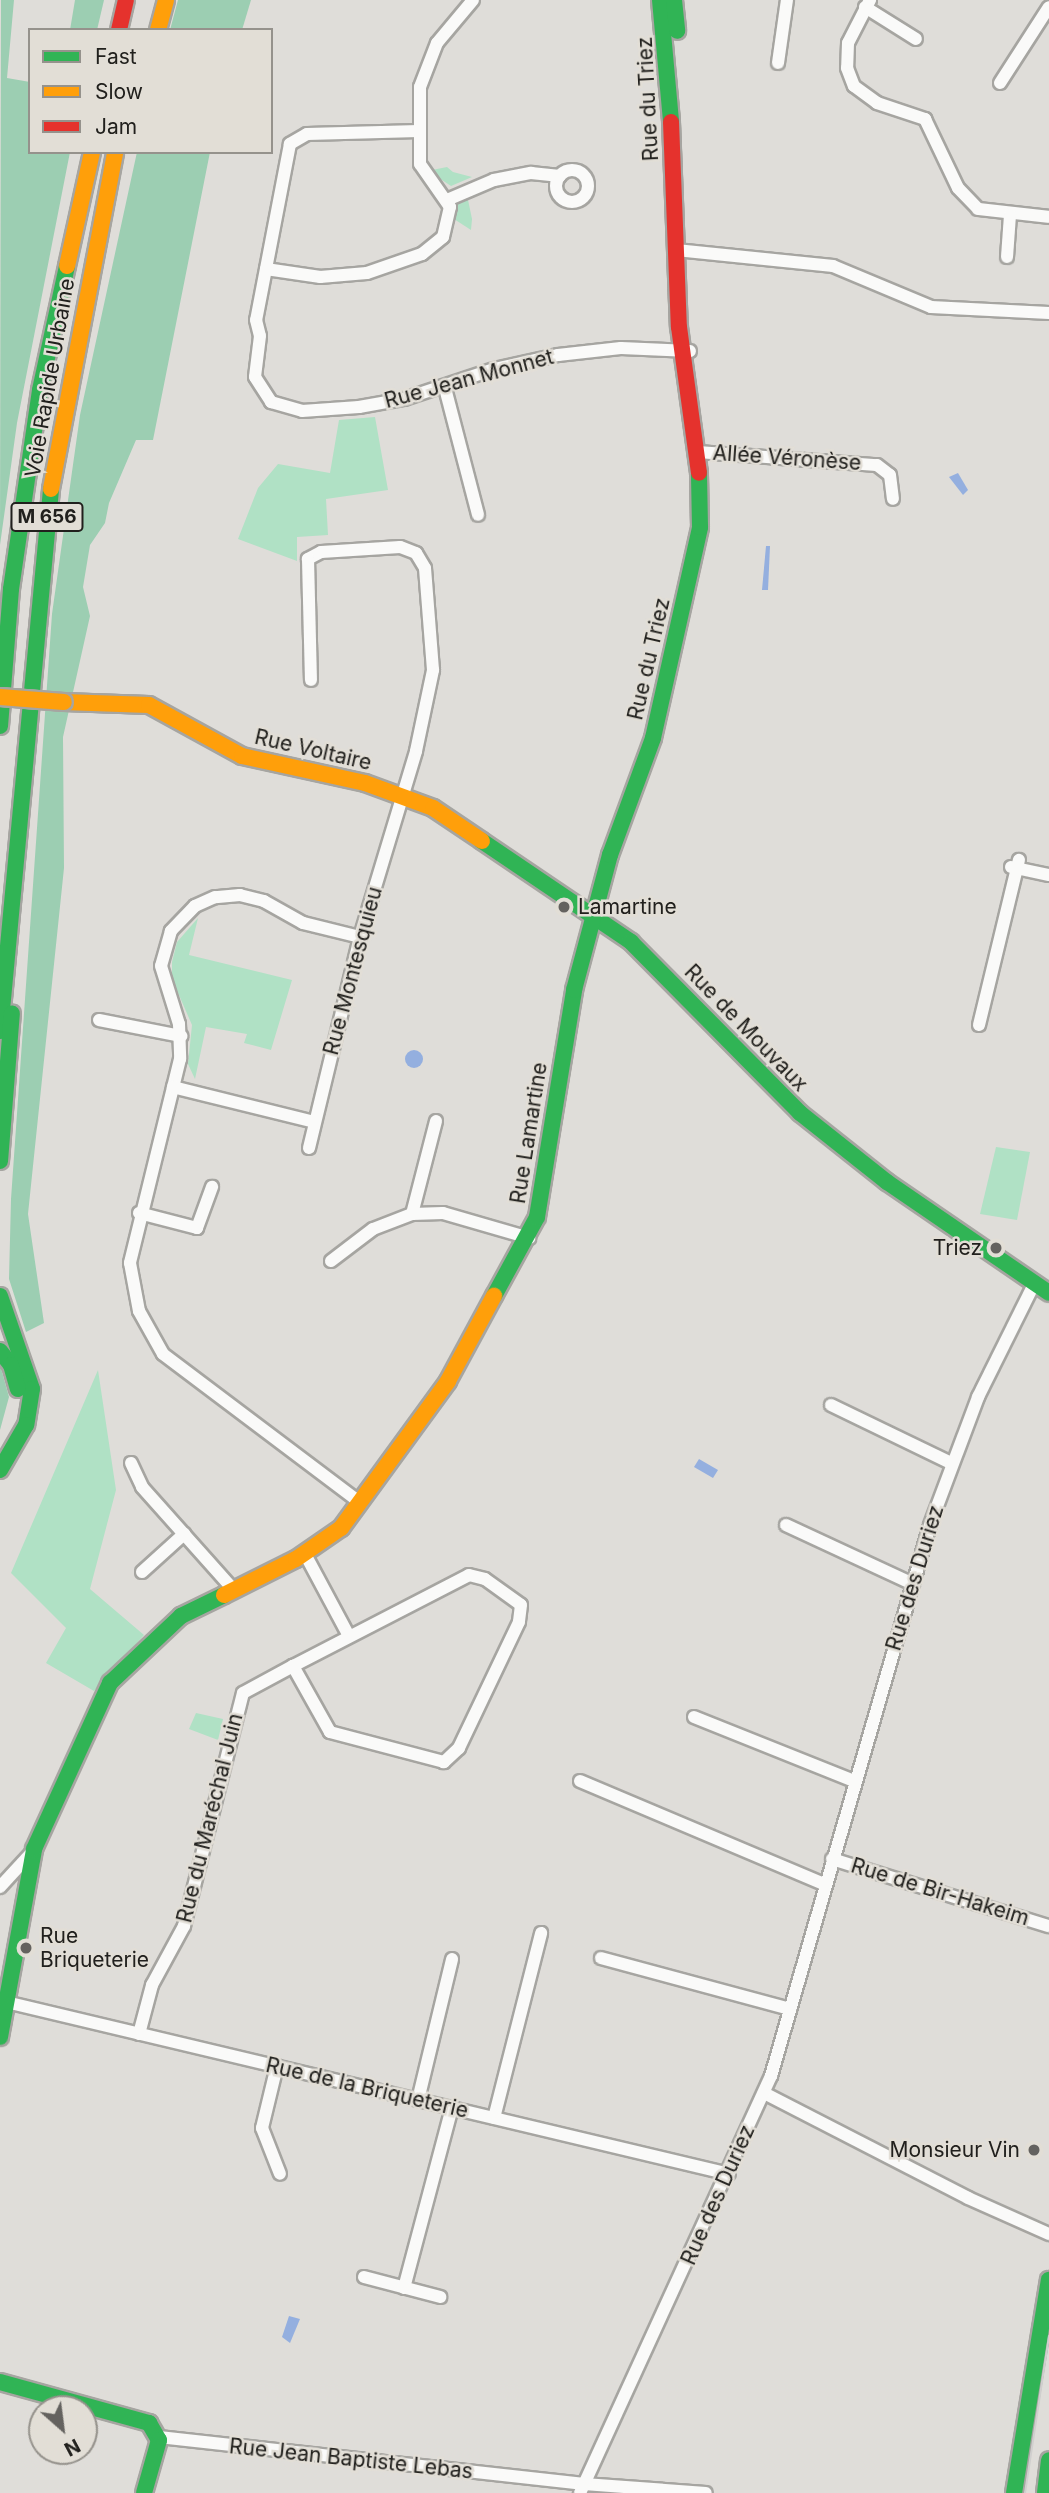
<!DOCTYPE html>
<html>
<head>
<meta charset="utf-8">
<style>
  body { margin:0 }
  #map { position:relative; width:1049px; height:2493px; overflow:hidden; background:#dfddd9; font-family:Inter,sans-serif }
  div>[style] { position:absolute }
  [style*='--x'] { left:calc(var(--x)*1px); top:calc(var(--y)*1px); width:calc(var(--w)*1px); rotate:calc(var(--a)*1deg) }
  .green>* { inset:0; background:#b0e1c5 }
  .forest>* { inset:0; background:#9cceb2 }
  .water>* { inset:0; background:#94afdf }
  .round { border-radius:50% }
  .roads { filter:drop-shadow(2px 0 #a6a5a1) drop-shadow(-2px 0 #a6a5a1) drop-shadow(0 2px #a6a5a1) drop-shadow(0 -2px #a6a5a1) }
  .street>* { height:12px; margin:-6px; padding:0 6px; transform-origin:6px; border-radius:6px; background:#fafaf9 }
  .street>.ring { margin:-6px; padding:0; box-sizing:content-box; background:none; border:12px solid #fafaf9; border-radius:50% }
  .fast>* { height:16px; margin:-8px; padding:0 8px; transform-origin:8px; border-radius:8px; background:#30b455 }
  .slow>* { height:16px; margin:-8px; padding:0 8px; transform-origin:8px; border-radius:8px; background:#ff9f0a }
  .jam>* { height:16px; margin:-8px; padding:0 8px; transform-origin:8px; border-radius:8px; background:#e5322d }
  .tram>* { height:2px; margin:-1px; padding:0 1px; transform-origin:1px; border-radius:1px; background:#d0cfce }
  .bridges { filter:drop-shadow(2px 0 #a6a5a1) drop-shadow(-2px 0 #a6a5a1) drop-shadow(0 2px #a6a5a1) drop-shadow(0 -2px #a6a5a1) }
  .slow-bridge>* { height:16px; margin:-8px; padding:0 8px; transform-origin:8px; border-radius:8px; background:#ff9f0a }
  .dots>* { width:19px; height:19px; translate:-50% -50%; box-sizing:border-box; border:4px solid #e2ded6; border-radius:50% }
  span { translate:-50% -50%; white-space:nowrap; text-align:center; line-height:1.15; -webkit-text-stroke:5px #e2ded6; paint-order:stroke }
  .shield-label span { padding:2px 5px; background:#e2ded6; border:2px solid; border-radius:5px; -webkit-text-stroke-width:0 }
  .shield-label { font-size:19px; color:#21201d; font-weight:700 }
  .street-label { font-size:21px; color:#21201d }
  .poi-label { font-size:21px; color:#21201d }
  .left { translate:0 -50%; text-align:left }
  .right { translate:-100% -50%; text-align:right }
  .legend { position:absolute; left:28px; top:28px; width:245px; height:126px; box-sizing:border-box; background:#e2ded6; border:2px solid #95928c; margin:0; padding:9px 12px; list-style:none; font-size:21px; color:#21201d }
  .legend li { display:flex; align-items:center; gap:14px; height:35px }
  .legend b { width:35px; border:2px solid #95928c }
  .north { position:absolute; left:28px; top:2395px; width:70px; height:70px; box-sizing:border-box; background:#e2ded6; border:2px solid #95928c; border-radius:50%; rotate:152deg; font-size:19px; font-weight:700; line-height:28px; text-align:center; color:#21201d }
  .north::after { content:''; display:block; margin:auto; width:24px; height:32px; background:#64625f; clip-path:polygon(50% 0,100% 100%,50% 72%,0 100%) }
</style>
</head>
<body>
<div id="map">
  <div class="green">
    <i style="clip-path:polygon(447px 167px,453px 172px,472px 177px,451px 186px,439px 178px,436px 181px,432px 170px)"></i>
    <i style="clip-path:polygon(467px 195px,472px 219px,471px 230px,454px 219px,456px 204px)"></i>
    <i style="clip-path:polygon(375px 417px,388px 490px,326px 499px,328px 535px,297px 537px,297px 561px,238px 539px,258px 488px,278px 464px,330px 473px,339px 420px)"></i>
    <i style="clip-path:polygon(198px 918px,189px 955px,292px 980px,271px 1050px,244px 1043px,247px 1034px,206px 1027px,195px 1079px,188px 1064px,192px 1025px,172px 979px,172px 962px,177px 942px)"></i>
    <i style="clip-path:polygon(996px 1147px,1030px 1152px,1017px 1220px,980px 1214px)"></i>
    <i style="clip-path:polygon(98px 1370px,116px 1490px,90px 1589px,144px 1635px,94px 1691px,46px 1663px,66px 1628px,11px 1573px)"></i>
    <i style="clip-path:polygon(196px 1713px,223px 1719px,218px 1740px,189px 1729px)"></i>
  </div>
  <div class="forest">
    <i style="clip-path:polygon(1px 0,14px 0,7px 78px,30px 82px,30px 152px,70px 152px,17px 423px,0 545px)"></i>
    <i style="clip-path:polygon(75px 0,104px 0,97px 30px,70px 30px)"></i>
    <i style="clip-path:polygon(178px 0,251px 0,242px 30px,170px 30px)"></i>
    <i style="clip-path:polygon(137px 152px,210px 152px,153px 440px,136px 440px,109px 503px,105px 523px,90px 545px,83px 587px,90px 616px,63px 737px,64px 868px,28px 1214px,44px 1323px,26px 1332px,9px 1279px,11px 1199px,52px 614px,80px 415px)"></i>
    <i style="clip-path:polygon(0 1365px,9px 1397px,0 1430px)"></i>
  </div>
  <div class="water">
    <i style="clip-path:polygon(958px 473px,968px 490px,963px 495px,949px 477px)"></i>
    <i style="clip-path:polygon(766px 546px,770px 546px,768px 590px,762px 590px)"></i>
    <i class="round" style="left:405px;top:1050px;width:18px;height:18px"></i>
    <i style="clip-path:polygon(699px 1459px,718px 1470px,713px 1478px,694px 1467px)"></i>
    <i style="clip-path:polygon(289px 2316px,300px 2319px,290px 2343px,282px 2337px)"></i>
  </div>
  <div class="roads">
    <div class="street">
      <i style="--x:870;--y:0;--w:48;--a:117.1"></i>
      <i style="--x:848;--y:43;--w:25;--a:92"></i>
      <i style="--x:847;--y:68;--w:19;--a:69"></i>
      <i style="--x:854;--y:86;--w:29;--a:36"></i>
      <i style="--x:877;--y:103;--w:51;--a:18.4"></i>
      <i style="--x:925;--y:119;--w:76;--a:64.4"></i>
      <i style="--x:958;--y:188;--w:29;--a:46"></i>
      <i style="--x:978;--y:209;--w:71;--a:6.4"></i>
      <i style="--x:865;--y:7;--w:60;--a:32.1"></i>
      <i style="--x:778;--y:63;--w:64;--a:-81.9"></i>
      <i style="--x:1000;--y:83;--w:90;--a:-57.2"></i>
      <i style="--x:419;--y:131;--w:112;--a:178.5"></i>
      <i style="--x:307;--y:134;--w:20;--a:150"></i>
      <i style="--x:290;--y:144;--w:179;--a:100.9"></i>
      <i style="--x:256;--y:320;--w:16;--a:76"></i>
      <i style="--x:260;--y:336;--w:41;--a:97"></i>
      <i style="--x:255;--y:377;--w:30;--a:57"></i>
      <i style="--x:271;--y:402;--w:32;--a:16"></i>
      <i style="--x:302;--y:411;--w:57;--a:-4"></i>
      <i style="--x:359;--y:407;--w:46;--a:-10.1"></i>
      <i style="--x:404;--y:399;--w:95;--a:-18.4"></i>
      <i style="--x:494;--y:369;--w:66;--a:-12.3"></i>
      <i style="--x:558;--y:355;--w:63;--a:-6.3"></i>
      <i style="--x:621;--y:348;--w:69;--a:2.5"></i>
      <i class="ring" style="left:556px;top:170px;width:20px;height:20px"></i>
      <i style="--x:447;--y:200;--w:51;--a:-23.1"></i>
      <i style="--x:494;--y:180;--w:38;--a:-11"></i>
      <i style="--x:531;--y:173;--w:29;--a:6"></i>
      <i style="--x:676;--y:250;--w:158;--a:5.8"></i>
      <i style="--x:833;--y:266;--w:106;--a:22.7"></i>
      <i style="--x:931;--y:307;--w:118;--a:2.9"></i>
      <i style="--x:1007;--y:257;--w:42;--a:-85.9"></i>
      <i style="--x:266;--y:269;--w:55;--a:8.4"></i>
      <i style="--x:320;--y:277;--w:47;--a:-4.9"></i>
      <i style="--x:367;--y:273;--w:58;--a:-19.1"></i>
      <i style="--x:422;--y:254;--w:27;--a:-39"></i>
      <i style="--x:443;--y:237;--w:31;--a:-77"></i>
      <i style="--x:450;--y:207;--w:52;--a:-124.9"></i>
      <i style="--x:420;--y:164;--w:77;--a:-90"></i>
      <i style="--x:420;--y:87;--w:47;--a:-68.9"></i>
      <i style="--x:437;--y:43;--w:56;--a:-50.1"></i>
      <i style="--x:445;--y:388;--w:131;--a:75.4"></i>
      <i style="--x:698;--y:452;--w:179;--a:4.2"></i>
      <i style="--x:877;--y:465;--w:16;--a:38"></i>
      <i style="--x:890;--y:475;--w:24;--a:83"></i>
      <i style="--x:1011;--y:867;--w:39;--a:12"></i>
      <i style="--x:360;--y:937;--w:59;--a:-166.2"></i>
      <i style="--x:303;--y:923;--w:45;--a:-150.6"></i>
      <i style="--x:264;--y:901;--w:25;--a:-166"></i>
      <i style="--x:240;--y:895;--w:25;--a:175"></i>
      <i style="--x:215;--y:897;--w:22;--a:156"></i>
      <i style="--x:195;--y:906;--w:35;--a:134"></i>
      <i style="--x:171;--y:931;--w:36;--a:106"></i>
      <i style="--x:161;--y:966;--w:61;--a:72.8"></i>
      <i style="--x:179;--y:1024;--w:35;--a:88"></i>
      <i style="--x:180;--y:1059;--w:210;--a:103.8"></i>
      <i style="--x:130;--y:1263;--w:49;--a:79.4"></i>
      <i style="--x:139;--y:1311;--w:49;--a:60.8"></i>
      <i style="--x:163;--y:1354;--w:248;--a:37"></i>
      <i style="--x:99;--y:1020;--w:84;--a:11"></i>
      <i style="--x:979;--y:1025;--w:170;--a:-76.4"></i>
      <i style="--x:173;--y:1087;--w:145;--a:13.9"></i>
      <i style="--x:309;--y:1148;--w:217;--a:-76.4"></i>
      <i style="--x:360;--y:937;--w:194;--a:-73.2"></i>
      <i style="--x:416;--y:751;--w:83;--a:-78.1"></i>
      <i style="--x:433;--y:670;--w:102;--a:-94.5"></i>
      <i style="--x:425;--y:568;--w:17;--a:-121"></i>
      <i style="--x:416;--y:553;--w:17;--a:-159"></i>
      <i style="--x:400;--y:547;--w:79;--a:176.4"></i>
      <i style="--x:321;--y:552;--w:15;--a:152"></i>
      <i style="--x:308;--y:559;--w:121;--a:88.6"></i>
      <i style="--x:139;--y:1213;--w:60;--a:14.5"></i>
      <i style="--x:197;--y:1228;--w:44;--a:-69.9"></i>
      <i style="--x:412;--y:1214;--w:96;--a:-75.5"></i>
      <i style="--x:331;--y:1261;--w:53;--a:-37.3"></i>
      <i style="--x:373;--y:1229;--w:42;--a:-21"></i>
      <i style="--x:412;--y:1214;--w:31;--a:-2"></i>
      <i style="--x:443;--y:1213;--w:90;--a:16.2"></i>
      <i style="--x:831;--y:1405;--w:133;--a:25.8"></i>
      <i style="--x:131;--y:1463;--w:26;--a:65"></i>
      <i style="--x:142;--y:1487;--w:137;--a:48.3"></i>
      <i style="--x:786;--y:1525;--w:140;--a:24.9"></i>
      <i style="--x:305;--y:1554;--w:93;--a:61.8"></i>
      <i style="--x:142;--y:1572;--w:57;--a:-42.1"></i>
      <i style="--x:694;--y:1717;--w:172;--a:21.8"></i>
      <i style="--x:580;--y:1781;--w:265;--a:22.9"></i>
      <i style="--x:832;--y:1859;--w:227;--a:17.2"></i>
      <i style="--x:0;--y:1887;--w:50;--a:-47.4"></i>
      <i style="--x:601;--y:1958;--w:196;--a:15.1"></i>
      <i style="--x:6;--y:2002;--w:743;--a:13.38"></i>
      <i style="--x:139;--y:2034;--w:51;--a:-75.1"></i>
      <i style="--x:152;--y:1985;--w:67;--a:-61.5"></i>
      <i style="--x:184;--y:1926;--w:240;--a:-75.8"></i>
      <i style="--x:243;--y:1693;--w:57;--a:-28.4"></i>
      <i style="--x:293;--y:1666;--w:198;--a:-27.3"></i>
      <i style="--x:469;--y:1575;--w:16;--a:14"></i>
      <i style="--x:485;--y:1579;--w:44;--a:35.8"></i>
      <i style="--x:521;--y:1605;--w:17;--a:97"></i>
      <i style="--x:519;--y:1622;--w:140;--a:115.5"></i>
      <i style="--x:459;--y:1748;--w:21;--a:137"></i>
      <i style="--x:444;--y:1762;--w:118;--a:-165.3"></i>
      <i style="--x:330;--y:1732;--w:76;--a:-119.3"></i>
      <i style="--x:277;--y:2066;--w:64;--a:103.6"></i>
      <i style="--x:262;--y:2128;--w:49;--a:68.6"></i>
      <i style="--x:764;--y:2093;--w:229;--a:27.2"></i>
      <i style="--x:968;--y:2198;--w:89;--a:24"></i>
      <i style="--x:418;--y:2100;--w:145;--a:-76.4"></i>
      <i style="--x:494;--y:2118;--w:191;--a:-75.7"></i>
      <i style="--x:364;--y:2277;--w:79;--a:14.7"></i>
      <i style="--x:404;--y:2288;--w:186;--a:-75.1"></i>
      <i style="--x:159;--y:2437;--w:428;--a:6.3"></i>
      <i style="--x:584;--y:2484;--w:122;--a:4.2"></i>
      <i style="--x:580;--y:2493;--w:459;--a:-65.4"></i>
      <i style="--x:771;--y:2076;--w:573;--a:-73.9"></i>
      <i style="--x:930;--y:1525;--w:137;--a:-69.4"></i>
      <i style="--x:978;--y:1397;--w:128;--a:-63.6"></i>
    </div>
    <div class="fast">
      <i style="--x:660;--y:0;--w:122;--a:84.8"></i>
      <i style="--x:674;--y:0;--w:31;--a:84"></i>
      <i style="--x:0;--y:726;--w:137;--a:-85.4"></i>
      <i style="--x:11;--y:589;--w:201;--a:-81.7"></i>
      <i style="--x:40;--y:390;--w:127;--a:-77.7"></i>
      <i style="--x:482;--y:841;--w:180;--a:34.1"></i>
      <i style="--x:631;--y:942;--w:240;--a:45.3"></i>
      <i style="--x:800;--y:1113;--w:111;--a:38.4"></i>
      <i style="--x:887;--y:1182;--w:196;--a:34.4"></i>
      <i style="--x:0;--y:1031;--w:544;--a:-84.62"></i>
      <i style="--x:0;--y:1161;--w:148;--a:-85.4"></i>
      <i style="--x:0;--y:1296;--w:98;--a:71"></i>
      <i style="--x:32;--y:1389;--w:36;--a:99"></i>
      <i style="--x:26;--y:1425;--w:52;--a:120"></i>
      <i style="--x:494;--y:1296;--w:90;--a:-61.4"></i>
      <i style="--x:537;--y:1217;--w:230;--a:-80.7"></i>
      <i style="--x:574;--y:990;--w:140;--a:-75.1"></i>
      <i style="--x:610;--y:855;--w:125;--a:-69.8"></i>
      <i style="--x:653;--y:738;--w:216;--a:-77.4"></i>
      <i style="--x:700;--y:527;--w:54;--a:-91.1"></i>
      <i style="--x:0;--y:1351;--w:18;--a:52"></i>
      <i style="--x:11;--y:1365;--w:25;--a:74"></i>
      <i style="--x:0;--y:2037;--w:191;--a:-79.7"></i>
      <i style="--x:34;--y:1849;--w:183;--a:-65.4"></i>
      <i style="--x:110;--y:1683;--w:98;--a:-43.3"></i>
      <i style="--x:181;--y:1616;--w:48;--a:-26"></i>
      <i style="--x:0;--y:2382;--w:155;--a:15.4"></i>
      <i style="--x:149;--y:2423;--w:20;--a:60"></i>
      <i style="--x:159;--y:2440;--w:55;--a:105.8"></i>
      <i style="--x:1014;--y:2493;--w:216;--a:-80.7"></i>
      <i style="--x:1045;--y:2493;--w:33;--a:-83"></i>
    </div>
    <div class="slow">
      <i style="--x:158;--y:30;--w:31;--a:-75"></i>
      <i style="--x:67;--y:266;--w:117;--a:-77.6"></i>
      <i style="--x:51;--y:489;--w:343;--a:-79.2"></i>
      <i style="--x:64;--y:702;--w:85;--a:2"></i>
      <i style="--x:149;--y:705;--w:106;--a:28.7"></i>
      <i style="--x:242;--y:756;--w:126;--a:12.4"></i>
      <i style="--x:365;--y:783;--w:72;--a:20.2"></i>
      <i style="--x:433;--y:808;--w:59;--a:34"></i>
      <i style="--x:224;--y:1595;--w:80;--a:-26.6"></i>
      <i style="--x:296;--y:1559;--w:55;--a:-34.6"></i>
      <i style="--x:341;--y:1528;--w:182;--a:-53.9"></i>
      <i style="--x:448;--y:1381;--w:97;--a:-61.6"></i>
    </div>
    <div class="jam">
      <i style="--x:119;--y:30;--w:31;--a:-77"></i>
      <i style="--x:671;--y:122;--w:205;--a:87.8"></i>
      <i style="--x:679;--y:327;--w:147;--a:82.2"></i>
    </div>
  </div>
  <div class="tram">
    <i style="--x:1025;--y:2493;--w:159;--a:-81.3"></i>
  </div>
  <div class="bridges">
    <div class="slow-bridge">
      <i style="--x:0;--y:697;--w:64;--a:4.5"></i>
    </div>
  </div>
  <div class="dots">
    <i style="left:564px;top:907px;background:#64625f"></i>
    <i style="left:996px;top:1248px;background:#64625f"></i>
    <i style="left:26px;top:1948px;background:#64625f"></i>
    <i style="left:1034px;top:2150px;background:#64625f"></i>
  </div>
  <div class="shield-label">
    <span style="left:47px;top:517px">M 656</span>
  </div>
  <div class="street-label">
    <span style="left:648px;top:99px;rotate:-93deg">Rue du Triez</span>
    <span style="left:50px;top:378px;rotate:-80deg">Voie Rapide Urbaine</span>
    <span style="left:469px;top:379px;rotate:-15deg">Rue Jean Monnet</span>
    <span style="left:787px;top:458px;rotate:4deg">Allée Véronèse</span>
    <span style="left:649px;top:659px;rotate:-77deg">Rue du Triez</span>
    <span style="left:313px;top:750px;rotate:13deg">Rue Voltaire</span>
    <span style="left:353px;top:971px;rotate:-75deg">Rue Montesquieu</span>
    <span style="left:746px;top:1028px;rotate:46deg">Rue de Mouvaux</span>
    <span style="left:529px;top:1133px;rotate:-81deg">Rue Lamartine</span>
    <span style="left:915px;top:1578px;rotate:-73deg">Rue des Duriez</span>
    <span style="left:210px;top:1818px;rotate:-76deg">Rue du Maréchal Juin</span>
    <span style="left:940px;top:1892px;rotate:17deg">Rue de Bir-Hakeim</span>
    <span style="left:367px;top:2088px;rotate:13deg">Rue de la Briqueterie</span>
    <span style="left:718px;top:2195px;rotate:-66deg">Rue des Duriez</span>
    <span style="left:351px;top:2459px;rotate:6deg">Rue Jean Baptiste Lebas</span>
  </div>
  <div class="poi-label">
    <span class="left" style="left:578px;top:907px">Lamartine</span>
    <span class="right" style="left:982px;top:1248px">Triez</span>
    <span class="left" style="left:40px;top:1948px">Rue<br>Briqueterie</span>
    <span class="right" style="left:1020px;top:2150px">Monsieur Vin</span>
  </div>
  <ul class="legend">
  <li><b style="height:9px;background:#30b455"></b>Fast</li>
  <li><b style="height:9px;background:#ff9f0a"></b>Slow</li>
  <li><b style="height:9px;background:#e5322d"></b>Jam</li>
  </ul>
  <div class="north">N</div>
</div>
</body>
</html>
